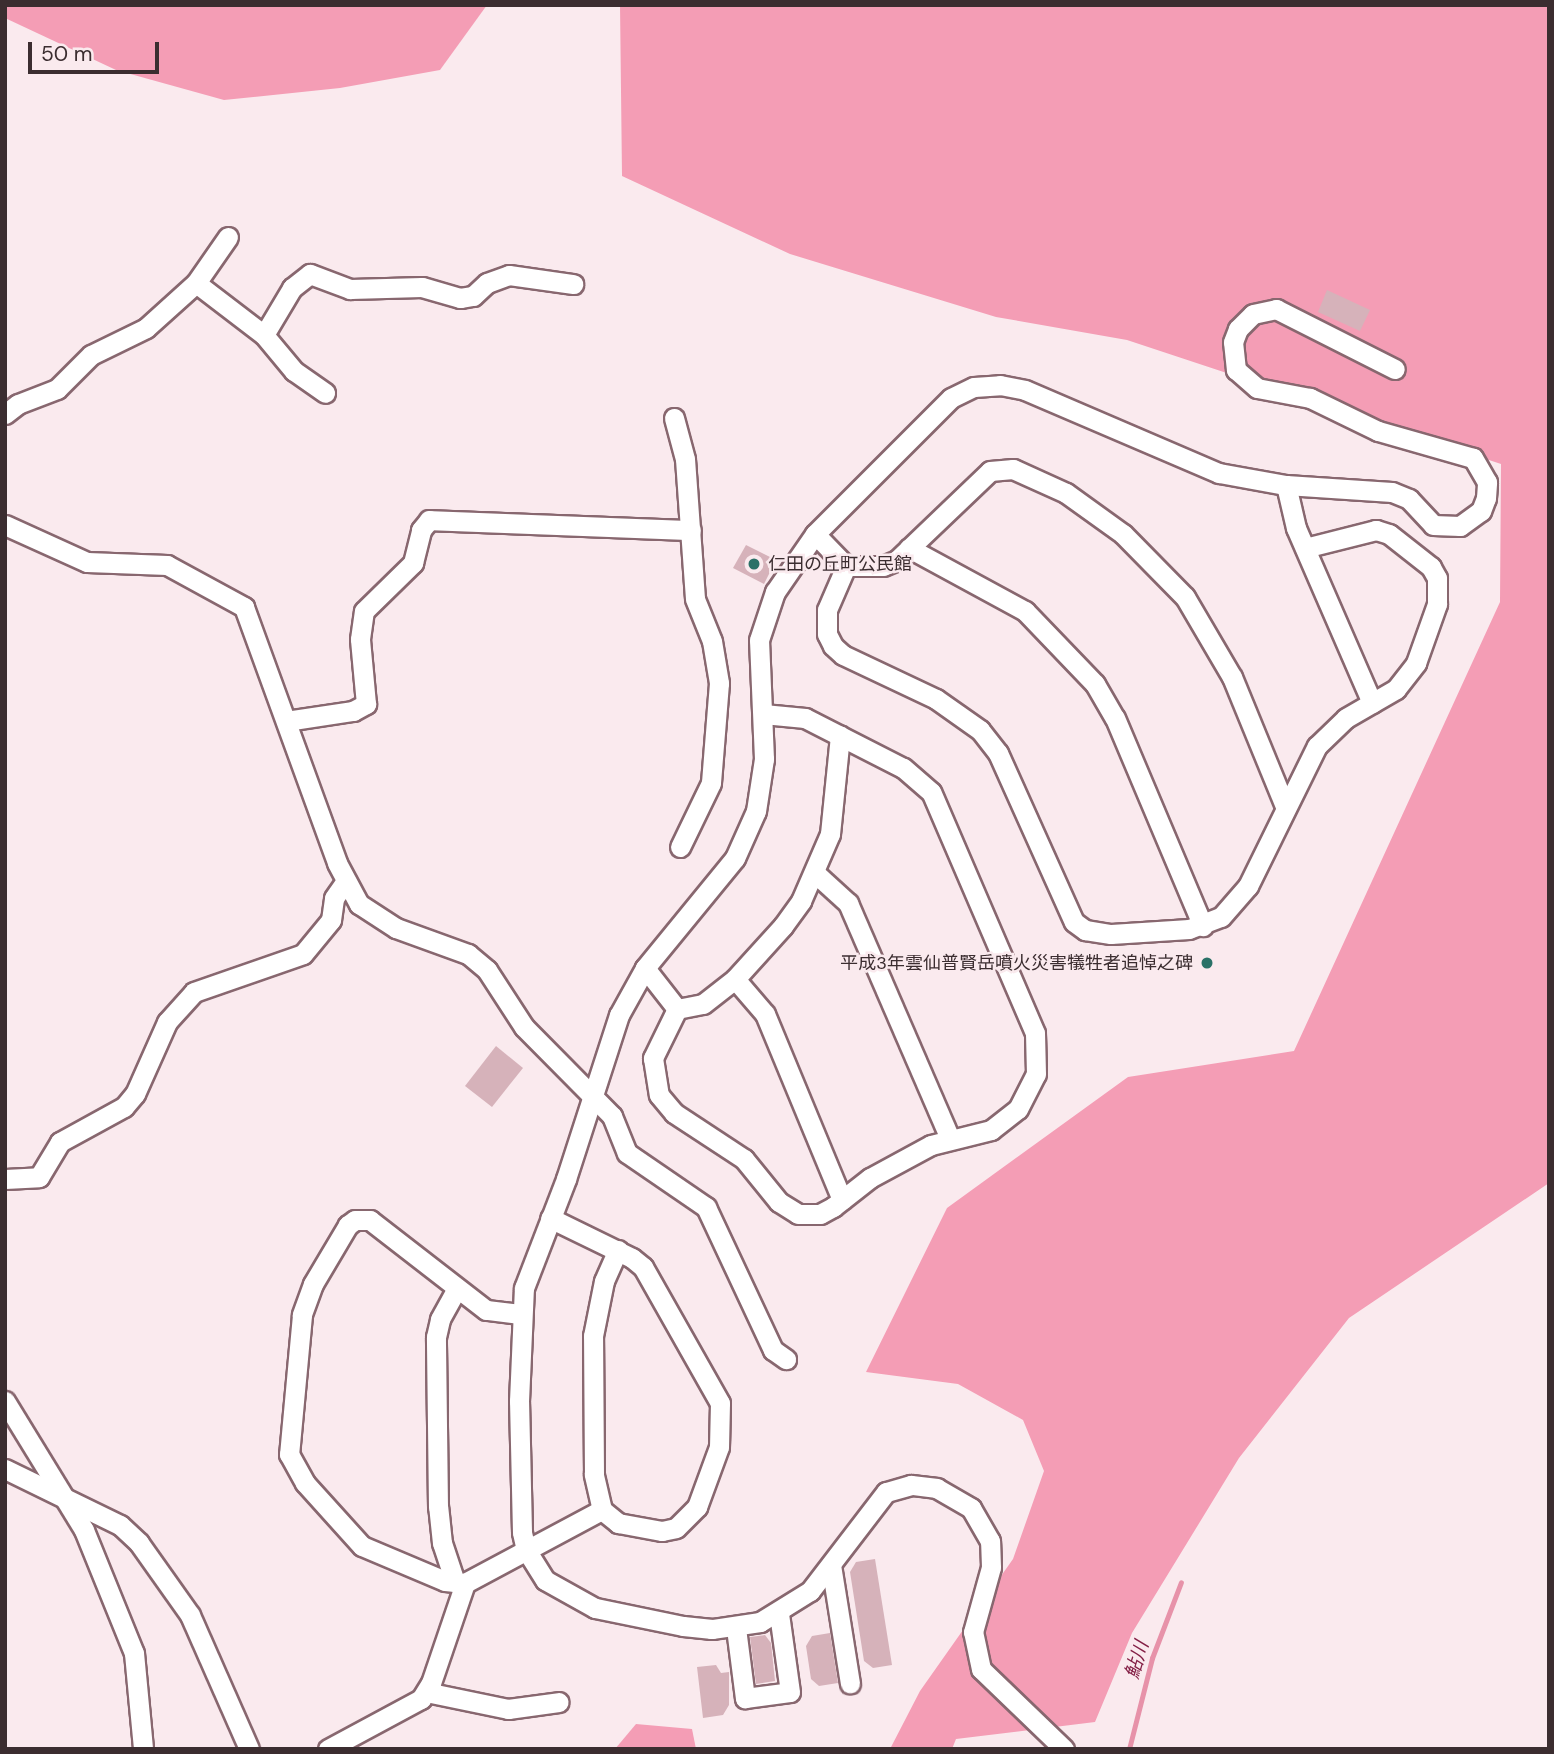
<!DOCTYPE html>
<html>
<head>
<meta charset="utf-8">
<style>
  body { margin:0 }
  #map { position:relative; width:1554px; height:1754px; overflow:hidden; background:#faeaee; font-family:"DM Sans","Noto Sans JP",sans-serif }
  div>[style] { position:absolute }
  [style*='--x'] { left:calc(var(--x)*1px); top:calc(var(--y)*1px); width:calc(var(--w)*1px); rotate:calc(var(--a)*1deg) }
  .forest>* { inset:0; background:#f49db5 }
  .stream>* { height:5px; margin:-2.5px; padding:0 2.5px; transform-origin:2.5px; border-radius:2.5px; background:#e792a9 }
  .building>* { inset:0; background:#d6b2ba }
  .roads { filter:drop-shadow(2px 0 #88676f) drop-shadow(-2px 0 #88676f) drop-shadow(0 2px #88676f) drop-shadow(0 -2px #88676f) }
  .minor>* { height:19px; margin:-9.5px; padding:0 9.5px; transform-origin:9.5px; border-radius:9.5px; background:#fff }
  .dots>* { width:19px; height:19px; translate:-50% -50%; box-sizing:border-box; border:4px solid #faeaee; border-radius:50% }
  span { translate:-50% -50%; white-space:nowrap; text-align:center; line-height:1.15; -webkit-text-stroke:5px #faeaee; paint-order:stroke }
  .poi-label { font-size:18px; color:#3b2d30 }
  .left { translate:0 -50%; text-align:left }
  .right { translate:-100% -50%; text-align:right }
  .water-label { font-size:19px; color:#842046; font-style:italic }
  .frame { position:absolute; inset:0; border:7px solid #3b2d30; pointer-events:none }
  .scale { position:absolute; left:28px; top:42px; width:131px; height:32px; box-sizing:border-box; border:4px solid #3b2d30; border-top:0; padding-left:9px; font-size:21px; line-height:24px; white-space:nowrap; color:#3b2d30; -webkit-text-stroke:5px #faeaee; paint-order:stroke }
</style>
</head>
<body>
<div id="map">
  <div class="forest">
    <i style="clip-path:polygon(5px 5px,487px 5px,440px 70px,340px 88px,224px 100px,116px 70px,5px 18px)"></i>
    <i style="clip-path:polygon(620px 5px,1549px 5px,1549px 1183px,1349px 1318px,1239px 1458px,1132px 1633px,1095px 1722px,956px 1739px,952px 1749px,890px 1749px,920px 1691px,1013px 1559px,1044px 1471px,1023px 1420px,958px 1384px,866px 1372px,947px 1208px,1128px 1077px,1294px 1051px,1500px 602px,1501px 464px,1127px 340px,996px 317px,790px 254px,622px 176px)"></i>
    <i style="clip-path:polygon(636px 1724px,692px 1729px,696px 1749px,615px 1749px)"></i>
  </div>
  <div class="stream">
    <i style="--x:1129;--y:1749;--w:94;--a:-75.8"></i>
    <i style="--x:1152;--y:1658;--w:81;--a:-69.1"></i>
  </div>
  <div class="building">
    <i style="clip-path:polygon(1327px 290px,1370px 310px,1360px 331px,1318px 312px)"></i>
    <i style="clip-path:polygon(746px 545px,776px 560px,764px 584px,733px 568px)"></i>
    <i style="clip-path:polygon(496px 1046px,523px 1068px,492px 1107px,465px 1086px)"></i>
    <i style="clip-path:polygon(875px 1559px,892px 1665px,873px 1668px,864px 1661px,850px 1572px,856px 1562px)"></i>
    <i style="clip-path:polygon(830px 1633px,838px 1683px,819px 1686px,811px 1679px,806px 1646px,812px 1636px)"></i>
    <i style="clip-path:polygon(765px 1635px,771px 1643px,775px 1681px,756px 1684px,750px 1637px)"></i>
    <i style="clip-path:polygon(716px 1665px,721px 1673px,729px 1672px,729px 1705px,723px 1715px,703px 1718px,697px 1667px)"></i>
  </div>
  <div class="roads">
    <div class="minor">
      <i style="--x:196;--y:283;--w:86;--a:37.4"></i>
      <i style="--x:264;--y:335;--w:47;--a:50.2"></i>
      <i style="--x:294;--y:371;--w:38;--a:35"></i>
      <i style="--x:264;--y:335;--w:55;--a:-59.2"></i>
      <i style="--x:292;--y:288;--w:23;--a:-38"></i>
      <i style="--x:310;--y:274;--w:43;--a:20.6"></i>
      <i style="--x:350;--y:289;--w:72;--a:-1.6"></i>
      <i style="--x:422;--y:287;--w:40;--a:16"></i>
      <i style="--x:460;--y:298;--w:13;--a:-9"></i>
      <i style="--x:473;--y:296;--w:19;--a:-43"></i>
      <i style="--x:487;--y:283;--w:23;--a:-20"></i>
      <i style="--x:509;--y:275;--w:65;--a:8"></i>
      <i style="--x:5;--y:414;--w:16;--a:-38"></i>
      <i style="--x:18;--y:404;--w:42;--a:-21"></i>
      <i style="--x:57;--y:389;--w:48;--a:-45"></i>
      <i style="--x:91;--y:355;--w:61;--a:-26.1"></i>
      <i style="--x:146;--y:328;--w:67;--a:-42"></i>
      <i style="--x:196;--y:283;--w:56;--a:-55.2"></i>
      <i style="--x:674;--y:418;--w:42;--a:75"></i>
      <i style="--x:685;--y:459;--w:140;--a:85.9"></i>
      <i style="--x:695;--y:599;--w:45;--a:68"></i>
      <i style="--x:712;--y:641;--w:43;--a:80.5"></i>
      <i style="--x:719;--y:683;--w:100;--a:94.6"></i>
      <i style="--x:711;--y:783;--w:71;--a:115.8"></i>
      <i style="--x:1286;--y:485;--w:44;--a:76.9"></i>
      <i style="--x:1296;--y:528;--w:191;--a:66.5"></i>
      <i style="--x:5;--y:525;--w:90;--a:24.3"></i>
      <i style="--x:87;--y:562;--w:80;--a:2.1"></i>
      <i style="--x:167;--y:565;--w:88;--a:28.6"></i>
      <i style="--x:244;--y:607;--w:272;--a:70"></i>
      <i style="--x:337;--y:863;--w:47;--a:61.8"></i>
      <i style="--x:359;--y:904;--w:44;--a:33"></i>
      <i style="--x:396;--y:928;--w:77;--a:19.9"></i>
      <i style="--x:468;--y:954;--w:25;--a:40"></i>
      <i style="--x:487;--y:970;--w:68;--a:57"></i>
      <i style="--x:524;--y:1027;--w:125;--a:45.3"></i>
      <i style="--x:612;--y:1116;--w:40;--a:68"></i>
      <i style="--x:627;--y:1153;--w:96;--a:34.4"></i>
      <i style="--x:706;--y:1207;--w:158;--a:64.9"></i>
      <i style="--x:773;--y:1350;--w:16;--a:35"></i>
      <i style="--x:815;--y:534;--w:45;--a:45.9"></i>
      <i style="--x:846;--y:566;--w:37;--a:0"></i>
      <i style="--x:883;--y:566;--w:15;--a:-23"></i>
      <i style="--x:897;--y:560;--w:129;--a:-43.7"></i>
      <i style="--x:990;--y:471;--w:23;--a:-5"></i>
      <i style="--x:1013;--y:469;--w:58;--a:24.4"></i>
      <i style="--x:1066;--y:493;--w:70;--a:35.7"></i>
      <i style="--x:1123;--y:534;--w:88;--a:45.5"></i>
      <i style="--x:1185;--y:597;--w:93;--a:59.6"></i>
      <i style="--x:1232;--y:677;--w:139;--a:67.7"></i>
      <i style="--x:909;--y:548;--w:132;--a:28.5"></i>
      <i style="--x:1025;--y:611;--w:101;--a:46.2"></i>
      <i style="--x:1095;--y:684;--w:39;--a:60"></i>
      <i style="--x:1115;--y:718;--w:226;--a:67.1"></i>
      <i style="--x:846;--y:566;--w:48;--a:113.4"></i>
      <i style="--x:827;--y:610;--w:24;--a:90"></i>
      <i style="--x:827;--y:634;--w:13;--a:63"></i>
      <i style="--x:833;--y:646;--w:13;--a:42"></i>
      <i style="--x:843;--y:655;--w:103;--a:25.3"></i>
      <i style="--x:936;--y:699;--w:54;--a:35.2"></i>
      <i style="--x:980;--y:730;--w:29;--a:52"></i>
      <i style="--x:998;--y:753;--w:185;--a:65.8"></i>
      <i style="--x:1074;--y:922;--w:14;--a:36"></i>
      <i style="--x:1085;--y:930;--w:26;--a:9"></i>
      <i style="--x:1111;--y:934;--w:78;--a:-3.7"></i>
      <i style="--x:1189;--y:929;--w:34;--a:-21"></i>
      <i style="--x:1221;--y:917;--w:41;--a:-48.9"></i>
      <i style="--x:1248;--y:886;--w:156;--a:-63.8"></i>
      <i style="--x:1317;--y:746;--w:40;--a:-44"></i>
      <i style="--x:1346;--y:718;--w:58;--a:-30.1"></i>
      <i style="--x:1396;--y:689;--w:33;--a:-52"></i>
      <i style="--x:1416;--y:663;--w:63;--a:-70.4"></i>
      <i style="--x:1437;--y:604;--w:26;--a:-90"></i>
      <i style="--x:1437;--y:578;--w:13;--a:-119"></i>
      <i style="--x:1431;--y:567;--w:53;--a:-141.8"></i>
      <i style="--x:1389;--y:534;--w:14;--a:-163"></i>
      <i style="--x:1376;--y:530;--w:73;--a:165.8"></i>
      <i style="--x:286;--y:721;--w:68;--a:-8.5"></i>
      <i style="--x:353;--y:711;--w:15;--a:-28"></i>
      <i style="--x:366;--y:704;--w:65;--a:-95.3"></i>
      <i style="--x:360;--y:639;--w:28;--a:-82"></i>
      <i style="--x:364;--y:611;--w:69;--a:-44.4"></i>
      <i style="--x:413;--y:563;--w:34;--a:-76"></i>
      <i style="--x:421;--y:530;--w:13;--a:-51"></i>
      <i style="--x:429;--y:520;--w:262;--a:2.2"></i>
      <i style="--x:815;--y:873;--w:45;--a:42.3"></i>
      <i style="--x:848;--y:903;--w:257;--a:66.6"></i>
      <i style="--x:645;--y:968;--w:52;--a:52"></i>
      <i style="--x:677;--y:1009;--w:26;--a:-11"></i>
      <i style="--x:703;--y:1004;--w:41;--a:-38"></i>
      <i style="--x:735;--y:979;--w:72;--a:-47.8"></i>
      <i style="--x:783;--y:926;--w:31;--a:-54"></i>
      <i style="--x:801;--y:901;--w:73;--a:-66.6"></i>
      <i style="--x:830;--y:834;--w:99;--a:-84.2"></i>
      <i style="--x:735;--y:979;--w:46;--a:49.4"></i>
      <i style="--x:765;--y:1014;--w:201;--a:67.5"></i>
      <i style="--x:677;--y:1009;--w:55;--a:116.1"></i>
      <i style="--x:653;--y:1058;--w:37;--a:81"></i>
      <i style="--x:659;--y:1095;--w:23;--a:50"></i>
      <i style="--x:674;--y:1113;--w:84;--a:33.3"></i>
      <i style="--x:744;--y:1159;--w:55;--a:50.9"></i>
      <i style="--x:779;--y:1202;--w:22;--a:32"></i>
      <i style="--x:798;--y:1214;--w:22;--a:0"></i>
      <i style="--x:820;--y:1214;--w:15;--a:-28"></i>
      <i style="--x:833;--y:1207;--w:47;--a:-38.1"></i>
      <i style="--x:870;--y:1178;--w:69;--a:-28.4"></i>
      <i style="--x:931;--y:1145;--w:62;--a:-14"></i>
      <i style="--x:991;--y:1130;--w:34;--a:-38"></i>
      <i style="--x:1018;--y:1109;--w:39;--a:-63"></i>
      <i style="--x:1036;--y:1074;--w:41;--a:-91.4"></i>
      <i style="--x:1035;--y:1033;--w:262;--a:-113.3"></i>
      <i style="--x:931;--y:792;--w:37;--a:-139"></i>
      <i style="--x:903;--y:768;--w:110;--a:-153"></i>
      <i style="--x:805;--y:718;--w:42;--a:-174.6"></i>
      <i style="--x:5;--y:1179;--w:34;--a:-3"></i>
      <i style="--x:39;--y:1177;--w:41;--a:-59"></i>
      <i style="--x:60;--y:1142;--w:73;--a:-28.7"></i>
      <i style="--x:124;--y:1107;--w:17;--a:-50"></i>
      <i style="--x:135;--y:1094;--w:79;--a:-66"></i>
      <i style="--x:167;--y:1022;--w:40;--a:-48"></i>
      <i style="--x:194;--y:992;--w:115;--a:-19.2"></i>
      <i style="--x:303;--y:954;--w:44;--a:-50.5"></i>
      <i style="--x:331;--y:920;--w:22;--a:-82"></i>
      <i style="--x:334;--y:898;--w:19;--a:-55"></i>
      <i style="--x:520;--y:1314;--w:34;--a:-173"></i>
      <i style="--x:486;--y:1310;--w:147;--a:-142.2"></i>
      <i style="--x:370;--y:1220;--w:15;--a:180"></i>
      <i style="--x:355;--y:1220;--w:9;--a:144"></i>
      <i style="--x:348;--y:1225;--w:69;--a:120.7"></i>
      <i style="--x:313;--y:1284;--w:33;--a:110"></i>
      <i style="--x:302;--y:1315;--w:140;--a:95.3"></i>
      <i style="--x:289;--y:1454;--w:33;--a:61"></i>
      <i style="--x:305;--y:1483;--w:85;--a:47.9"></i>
      <i style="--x:362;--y:1546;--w:90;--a:22.9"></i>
      <i style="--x:445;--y:1581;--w:20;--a:6"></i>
      <i style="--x:465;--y:1583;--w:155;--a:-28.1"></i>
      <i style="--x:602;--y:1510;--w:21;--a:39"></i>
      <i style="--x:618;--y:1523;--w:45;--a:10.3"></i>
      <i style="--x:662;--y:1531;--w:14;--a:-12"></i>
      <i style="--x:676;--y:1528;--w:30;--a:-45"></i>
      <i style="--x:697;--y:1507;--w:64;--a:-69.9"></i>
      <i style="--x:719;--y:1447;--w:44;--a:-88.7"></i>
      <i style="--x:720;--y:1403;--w:156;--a:-119.5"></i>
      <i style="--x:643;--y:1267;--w:14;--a:-141"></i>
      <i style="--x:632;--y:1258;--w:91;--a:-154"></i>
      <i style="--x:5;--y:1401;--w:151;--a:58.5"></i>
      <i style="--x:84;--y:1530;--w:133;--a:67.9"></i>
      <i style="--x:134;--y:1653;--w:96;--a:84.6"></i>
      <i style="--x:5;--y:1469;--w:128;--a:26"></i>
      <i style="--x:120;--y:1525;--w:26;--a:43"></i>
      <i style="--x:139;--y:1543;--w:88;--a:54.7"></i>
      <i style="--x:190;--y:1615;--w:146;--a:66.2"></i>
      <i style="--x:602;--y:1510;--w:37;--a:-103"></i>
      <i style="--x:594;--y:1474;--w:138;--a:-90.4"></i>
      <i style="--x:593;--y:1336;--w:56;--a:-78.7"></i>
      <i style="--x:604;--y:1281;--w:34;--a:-66"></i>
      <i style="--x:831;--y:1565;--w:120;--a:80.9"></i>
      <i style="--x:455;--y:1582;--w:41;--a:-108.4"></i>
      <i style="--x:442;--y:1543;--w:36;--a:-96"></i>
      <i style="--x:438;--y:1507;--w:170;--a:-90.7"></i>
      <i style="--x:436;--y:1337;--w:18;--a:-77"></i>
      <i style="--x:440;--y:1319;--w:35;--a:-61"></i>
      <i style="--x:736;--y:1628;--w:71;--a:82.7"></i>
      <i style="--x:745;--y:1698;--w:45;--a:-7.6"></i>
      <i style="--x:790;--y:1692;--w:79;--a:-98"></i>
      <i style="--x:426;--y:1692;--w:84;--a:11.7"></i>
      <i style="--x:508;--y:1709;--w:51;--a:-7.8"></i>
      <i style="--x:328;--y:1749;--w:106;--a:-28.3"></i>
      <i style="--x:421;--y:1699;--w:19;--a:-58"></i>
      <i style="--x:431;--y:1683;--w:106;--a:-71.2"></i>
      <i style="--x:1064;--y:1749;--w:115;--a:-136.1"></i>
      <i style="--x:981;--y:1669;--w:38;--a:-102"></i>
      <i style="--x:973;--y:1632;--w:67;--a:-74.5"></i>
      <i style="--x:991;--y:1567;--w:26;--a:-92"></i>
      <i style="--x:990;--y:1541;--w:38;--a:-120"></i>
      <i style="--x:971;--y:1508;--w:39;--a:-150"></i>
      <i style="--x:937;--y:1488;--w:26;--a:-173"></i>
      <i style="--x:911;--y:1485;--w:26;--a:164"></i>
      <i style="--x:886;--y:1492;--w:125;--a:127.5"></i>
      <i style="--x:810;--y:1591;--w:59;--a:148.2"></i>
      <i style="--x:760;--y:1622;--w:49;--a:171.7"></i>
      <i style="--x:712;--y:1629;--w:29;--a:-174"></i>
      <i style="--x:683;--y:1626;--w:90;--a:-168.4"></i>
      <i style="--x:595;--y:1608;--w:57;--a:-150.8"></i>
      <i style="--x:545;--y:1580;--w:36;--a:-122"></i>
      <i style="--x:526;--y:1550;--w:18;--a:-103"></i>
      <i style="--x:522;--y:1532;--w:131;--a:-91.3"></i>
      <i style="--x:519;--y:1401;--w:113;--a:-87.5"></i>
      <i style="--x:524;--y:1288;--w:117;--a:-68.9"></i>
      <i style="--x:566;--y:1179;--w:172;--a:-72.1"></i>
      <i style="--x:619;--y:1015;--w:54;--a:-61"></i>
      <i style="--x:645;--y:968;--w:142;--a:-50.7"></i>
      <i style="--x:735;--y:858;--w:51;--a:-65.9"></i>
      <i style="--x:756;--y:811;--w:53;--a:-81.3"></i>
      <i style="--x:764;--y:759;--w:119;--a:-92.4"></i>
      <i style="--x:759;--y:640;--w:51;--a:-71.6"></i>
      <i style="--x:775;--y:592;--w:70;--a:-55.4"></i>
      <i style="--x:815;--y:534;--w:192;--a:-45"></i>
      <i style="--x:951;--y:398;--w:25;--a:-26"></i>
      <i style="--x:974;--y:387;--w:26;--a:-4"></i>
      <i style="--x:1000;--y:385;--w:25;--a:11"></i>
      <i style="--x:1025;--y:390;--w:211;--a:23.2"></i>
      <i style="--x:1219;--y:473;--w:68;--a:10.2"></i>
      <i style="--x:1286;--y:485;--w:106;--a:3.8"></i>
      <i style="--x:1392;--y:492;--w:18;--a:22"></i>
      <i style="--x:1409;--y:499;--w:35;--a:47"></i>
      <i style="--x:1433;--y:525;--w:27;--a:2"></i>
      <i style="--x:1460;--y:526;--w:26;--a:-36"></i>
      <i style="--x:1481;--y:511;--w:14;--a:-69"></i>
      <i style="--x:1486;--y:498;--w:16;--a:-86"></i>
      <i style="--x:1487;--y:482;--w:28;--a:-120"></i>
      <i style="--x:1473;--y:458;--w:99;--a:-164.1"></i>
      <i style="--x:1378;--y:431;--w:76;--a:-154.1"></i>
      <i style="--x:1310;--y:398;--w:54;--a:-169.3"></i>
      <i style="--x:1257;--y:388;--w:28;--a:-139"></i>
      <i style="--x:1236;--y:370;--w:28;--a:-96"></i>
      <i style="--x:1233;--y:342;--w:14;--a:-69"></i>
      <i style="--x:1238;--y:329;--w:21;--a:-45"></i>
      <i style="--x:1253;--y:314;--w:24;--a:-12"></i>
      <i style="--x:1276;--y:309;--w:133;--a:26.8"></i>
    </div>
  </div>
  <div class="dots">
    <i style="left:754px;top:564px;background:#2a7167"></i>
    <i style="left:1207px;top:963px;background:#2a7167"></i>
  </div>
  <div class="poi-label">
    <span class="left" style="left:768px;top:564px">仁田の丘町公民館</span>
    <span class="right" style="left:1193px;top:963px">平成3年雲仙普賢岳噴火災害犠牲者追悼之碑</span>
  </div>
  <div class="water-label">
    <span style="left:1137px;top:1660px;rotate:-73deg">鮎川</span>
  </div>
  <div class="frame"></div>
  <div class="scale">50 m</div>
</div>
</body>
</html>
